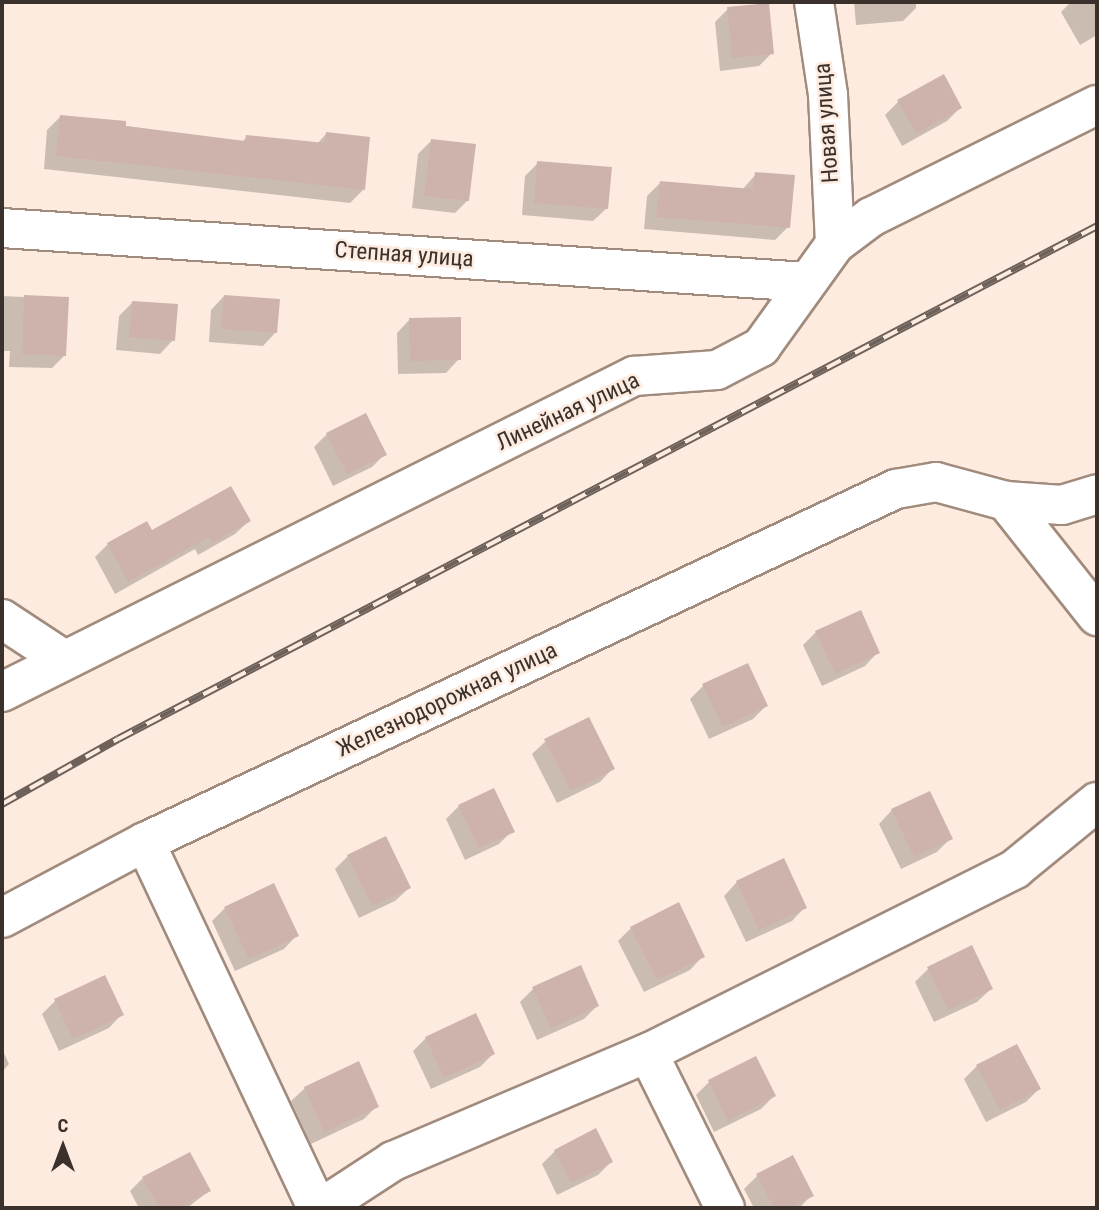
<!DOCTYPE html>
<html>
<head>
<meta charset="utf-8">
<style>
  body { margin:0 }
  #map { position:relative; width:1099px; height:1210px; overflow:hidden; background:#feebdf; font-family:"Roboto Condensed",sans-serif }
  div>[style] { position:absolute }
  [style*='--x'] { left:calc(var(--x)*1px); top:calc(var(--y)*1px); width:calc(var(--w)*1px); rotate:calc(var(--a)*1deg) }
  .shadow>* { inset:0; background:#0003 }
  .building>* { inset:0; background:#ceb3ac }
  .roads { filter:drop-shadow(2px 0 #a18b7d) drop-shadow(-2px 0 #a18b7d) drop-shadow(0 2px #a18b7d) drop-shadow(0 -2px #a18b7d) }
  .minor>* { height:38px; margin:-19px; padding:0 19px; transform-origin:19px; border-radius:19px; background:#fff }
  .rail>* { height:8px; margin-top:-4px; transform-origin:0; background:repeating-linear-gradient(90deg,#feebdf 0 16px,#6d615a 0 32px); box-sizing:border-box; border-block:2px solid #6d615a }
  span { translate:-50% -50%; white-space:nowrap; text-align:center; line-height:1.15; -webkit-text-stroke:5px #feebdf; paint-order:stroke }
  .street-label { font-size:23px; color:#3a312c }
  .frame { position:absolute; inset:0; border:4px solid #3a312c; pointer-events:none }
  .north { position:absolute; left:28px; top:1112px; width:70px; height:70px; -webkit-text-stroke:5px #feebdf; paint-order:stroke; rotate:0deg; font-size:19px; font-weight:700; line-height:28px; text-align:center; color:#3a312c }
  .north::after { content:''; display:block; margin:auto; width:24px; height:32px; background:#3a312c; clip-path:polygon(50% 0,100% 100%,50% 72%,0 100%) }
</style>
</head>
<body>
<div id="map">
  <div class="shadow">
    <i style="clip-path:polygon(854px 2px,916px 2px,916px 8px,903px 21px,856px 25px)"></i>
    <i style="clip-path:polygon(1071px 2px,1097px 2px,1097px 35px,1080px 45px,1061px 12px)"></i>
    <i style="clip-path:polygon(728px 9px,772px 53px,759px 66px,720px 71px,715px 22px)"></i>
    <i style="clip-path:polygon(898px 102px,960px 108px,947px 121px,902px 146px,885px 115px)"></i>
    <i style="clip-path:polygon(60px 117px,242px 142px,247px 137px,317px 144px,326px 134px,363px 190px,350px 203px,44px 169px,47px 130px)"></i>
    <i style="clip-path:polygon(431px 141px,468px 200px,455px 213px,412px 208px,418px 154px)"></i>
    <i style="clip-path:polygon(538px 163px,607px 208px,593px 221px,522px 215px,525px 176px)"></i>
    <i style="clip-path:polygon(756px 174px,788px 227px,775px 240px,644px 229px,647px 196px,660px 183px,742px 190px)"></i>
    <i style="clip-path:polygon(2px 296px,67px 299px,65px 355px,52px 368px,9px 367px,10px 351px,2px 351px)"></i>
    <i style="clip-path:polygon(224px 296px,276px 332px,263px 346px,209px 342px,211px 310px)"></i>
    <i style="clip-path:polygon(132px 303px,173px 340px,160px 354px,116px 350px,119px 316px)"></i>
    <i style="clip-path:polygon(410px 319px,459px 359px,446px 373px,398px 374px,397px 333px)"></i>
    <i style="clip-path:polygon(327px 434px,385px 454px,372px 467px,333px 486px,314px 447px)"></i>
    <i style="clip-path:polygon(249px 521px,235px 534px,198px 555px,195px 549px,115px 594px,95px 557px,108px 544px,151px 533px)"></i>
    <i style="clip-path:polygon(816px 632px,878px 652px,865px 666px,822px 686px,803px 645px)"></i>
    <i style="clip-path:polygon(703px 686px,766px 706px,753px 719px,709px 739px,690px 699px)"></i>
    <i style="clip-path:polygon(546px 741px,613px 768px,600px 782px,557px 803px,532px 754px)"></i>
    <i style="clip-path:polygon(459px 806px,512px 831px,499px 844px,465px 860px,446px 819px)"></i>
    <i style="clip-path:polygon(892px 810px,950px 839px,937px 852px,901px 869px,879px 824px)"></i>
    <i style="clip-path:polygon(348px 856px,409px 888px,395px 901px,359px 918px,335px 869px)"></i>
    <i style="clip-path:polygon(737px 882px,805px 907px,792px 921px,746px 942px,724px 896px)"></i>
    <i style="clip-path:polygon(225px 908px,297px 935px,284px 949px,235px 971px,212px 921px)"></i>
    <i style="clip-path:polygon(631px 928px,703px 956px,690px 970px,644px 992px,618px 941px)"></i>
    <i style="clip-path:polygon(971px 948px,991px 989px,977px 1002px,934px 1022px,915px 982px,928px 969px)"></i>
    <i style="clip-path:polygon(533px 989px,597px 1006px,584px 1019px,537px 1040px,520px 1002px)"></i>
    <i style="clip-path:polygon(55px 1001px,122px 1014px,109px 1028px,59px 1051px,42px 1014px)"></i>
    <i style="clip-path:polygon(426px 1038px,493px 1054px,480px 1067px,431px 1089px,413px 1051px)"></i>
    <i style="clip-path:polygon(2px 1049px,9px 1064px,2px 1072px)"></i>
    <i style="clip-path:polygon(977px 1066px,1039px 1089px,1026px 1102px,986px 1122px,964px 1079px)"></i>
    <i style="clip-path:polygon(709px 1082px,774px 1096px,761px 1109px,714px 1132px,696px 1095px)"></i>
    <i style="clip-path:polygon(305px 1088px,377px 1106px,364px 1119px,311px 1144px,291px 1101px)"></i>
    <i style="clip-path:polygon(555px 1151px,611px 1162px,598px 1175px,557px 1195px,542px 1164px)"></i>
    <i style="clip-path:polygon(757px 1176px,812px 1195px,799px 1208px,754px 1208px,744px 1189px)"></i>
    <i style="clip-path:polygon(143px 1178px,209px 1191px,187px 1208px,139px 1208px,130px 1191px)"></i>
  </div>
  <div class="building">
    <i style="clip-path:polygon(769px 3px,774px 54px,732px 58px,727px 7px)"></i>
    <i style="clip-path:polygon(944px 74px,962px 108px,916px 134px,897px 100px)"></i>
    <i style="clip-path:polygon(60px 115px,126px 121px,126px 126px,245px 141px,246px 135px,325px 143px,326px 132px,370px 137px,365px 190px,56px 156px)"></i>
    <i style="clip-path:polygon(431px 139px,476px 144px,469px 201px,424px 196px)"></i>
    <i style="clip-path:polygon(537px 161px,612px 167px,608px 209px,534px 203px)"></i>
    <i style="clip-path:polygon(755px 172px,795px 175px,790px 228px,656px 217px,660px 181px,753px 189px)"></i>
    <i style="clip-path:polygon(24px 295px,69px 297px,66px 356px,22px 354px)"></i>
    <i style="clip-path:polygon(224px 295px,280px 299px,277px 333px,221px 329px)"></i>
    <i style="clip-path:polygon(132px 301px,178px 304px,175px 341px,129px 337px)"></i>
    <i style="clip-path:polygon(461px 317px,461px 360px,410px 361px,409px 318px)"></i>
    <i style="clip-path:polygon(366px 413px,387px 455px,347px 474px,326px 433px)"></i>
    <i style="clip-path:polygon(231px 486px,251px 521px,212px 543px,209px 537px,128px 582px,107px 543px,147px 521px,152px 530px)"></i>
    <i style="clip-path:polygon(861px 610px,880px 653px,835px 674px,815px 631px)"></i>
    <i style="clip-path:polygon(748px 663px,768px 706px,723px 727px,702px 684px)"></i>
    <i style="clip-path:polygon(589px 717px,615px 769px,571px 791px,544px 739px)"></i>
    <i style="clip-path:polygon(494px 788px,515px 832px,479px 848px,458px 805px)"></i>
    <i style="clip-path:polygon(930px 791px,953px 839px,914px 857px,891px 809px)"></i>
    <i style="clip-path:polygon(386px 836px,411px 888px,372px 906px,347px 855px)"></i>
    <i style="clip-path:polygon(784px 858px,807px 908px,759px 930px,736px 881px)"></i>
    <i style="clip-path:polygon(274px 883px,299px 936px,249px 959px,224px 907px)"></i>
    <i style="clip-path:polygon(679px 902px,705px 957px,657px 980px,630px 927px)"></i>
    <i style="clip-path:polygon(972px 945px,993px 989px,948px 1010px,927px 967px)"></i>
    <i style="clip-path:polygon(581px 965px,599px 1006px,551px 1028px,532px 987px)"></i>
    <i style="clip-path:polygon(105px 975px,124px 1015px,73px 1039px,54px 999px)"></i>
    <i style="clip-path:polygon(476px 1013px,495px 1054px,444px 1078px,425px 1037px)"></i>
    <i style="clip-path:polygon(1017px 1044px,1041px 1089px,1000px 1110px,976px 1065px)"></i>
    <i style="clip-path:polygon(756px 1056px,776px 1096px,728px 1121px,708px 1080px)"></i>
    <i style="clip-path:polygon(359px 1061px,379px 1107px,324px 1132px,304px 1087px)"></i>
    <i style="clip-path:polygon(596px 1128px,613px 1162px,571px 1183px,554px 1150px)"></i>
    <i style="clip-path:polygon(190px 1152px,211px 1191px,178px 1208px,159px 1208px,142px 1177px)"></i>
    <i style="clip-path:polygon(793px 1155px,814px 1196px,789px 1208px,774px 1208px,756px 1174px)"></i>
  </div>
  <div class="roads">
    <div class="minor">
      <i style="--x:814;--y:2;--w:94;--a:81.4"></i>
      <i style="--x:828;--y:95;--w:149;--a:87.3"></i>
      <i style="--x:2;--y:228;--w:806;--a:3.84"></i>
      <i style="--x:1006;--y:501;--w:147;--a:51.6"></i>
      <i style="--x:2;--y:619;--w:73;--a:33.3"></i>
      <i style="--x:2;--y:692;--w:707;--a:-26.57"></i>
      <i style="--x:634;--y:376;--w:83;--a:-4.1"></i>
      <i style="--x:717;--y:370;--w:50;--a:-27.6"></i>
      <i style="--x:761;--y:347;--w:127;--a:-54.3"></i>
      <i style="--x:835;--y:244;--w:45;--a:-36.9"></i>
      <i style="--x:871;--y:217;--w:252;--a:-26.4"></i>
      <i style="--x:145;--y:842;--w:404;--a:64.8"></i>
      <i style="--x:2;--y:918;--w:162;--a:-28"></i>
      <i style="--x:145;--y:842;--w:830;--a:-25.18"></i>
      <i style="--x:896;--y:489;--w:41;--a:-9.9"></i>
      <i style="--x:936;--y:482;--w:73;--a:15.2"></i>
      <i style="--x:1006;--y:501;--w:56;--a:4.1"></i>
      <i style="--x:1062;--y:505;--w:37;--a:-17"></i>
      <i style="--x:648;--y:1053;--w:173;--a:63.6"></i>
      <i style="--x:321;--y:1208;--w:86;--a:-33.1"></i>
      <i style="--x:393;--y:1161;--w:277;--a:-23"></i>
      <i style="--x:648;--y:1053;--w:411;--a:-26.6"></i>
      <i style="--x:1015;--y:869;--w:106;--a:-39.3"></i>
    </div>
  </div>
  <div class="rail">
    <i style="--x:2;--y:804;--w:133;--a:-29.3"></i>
    <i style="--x:118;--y:739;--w:1105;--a:-27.65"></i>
  </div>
  <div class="street-label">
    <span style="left:827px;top:123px;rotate:-94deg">Новая улица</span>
    <span style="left:404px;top:255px;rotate:4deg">Степная улица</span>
    <span style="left:568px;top:412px;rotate:-25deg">Линейная улица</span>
    <span style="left:447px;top:700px;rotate:-25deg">Железнодорожная улица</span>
  </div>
  <div class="frame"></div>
  <div class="north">С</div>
</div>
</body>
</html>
